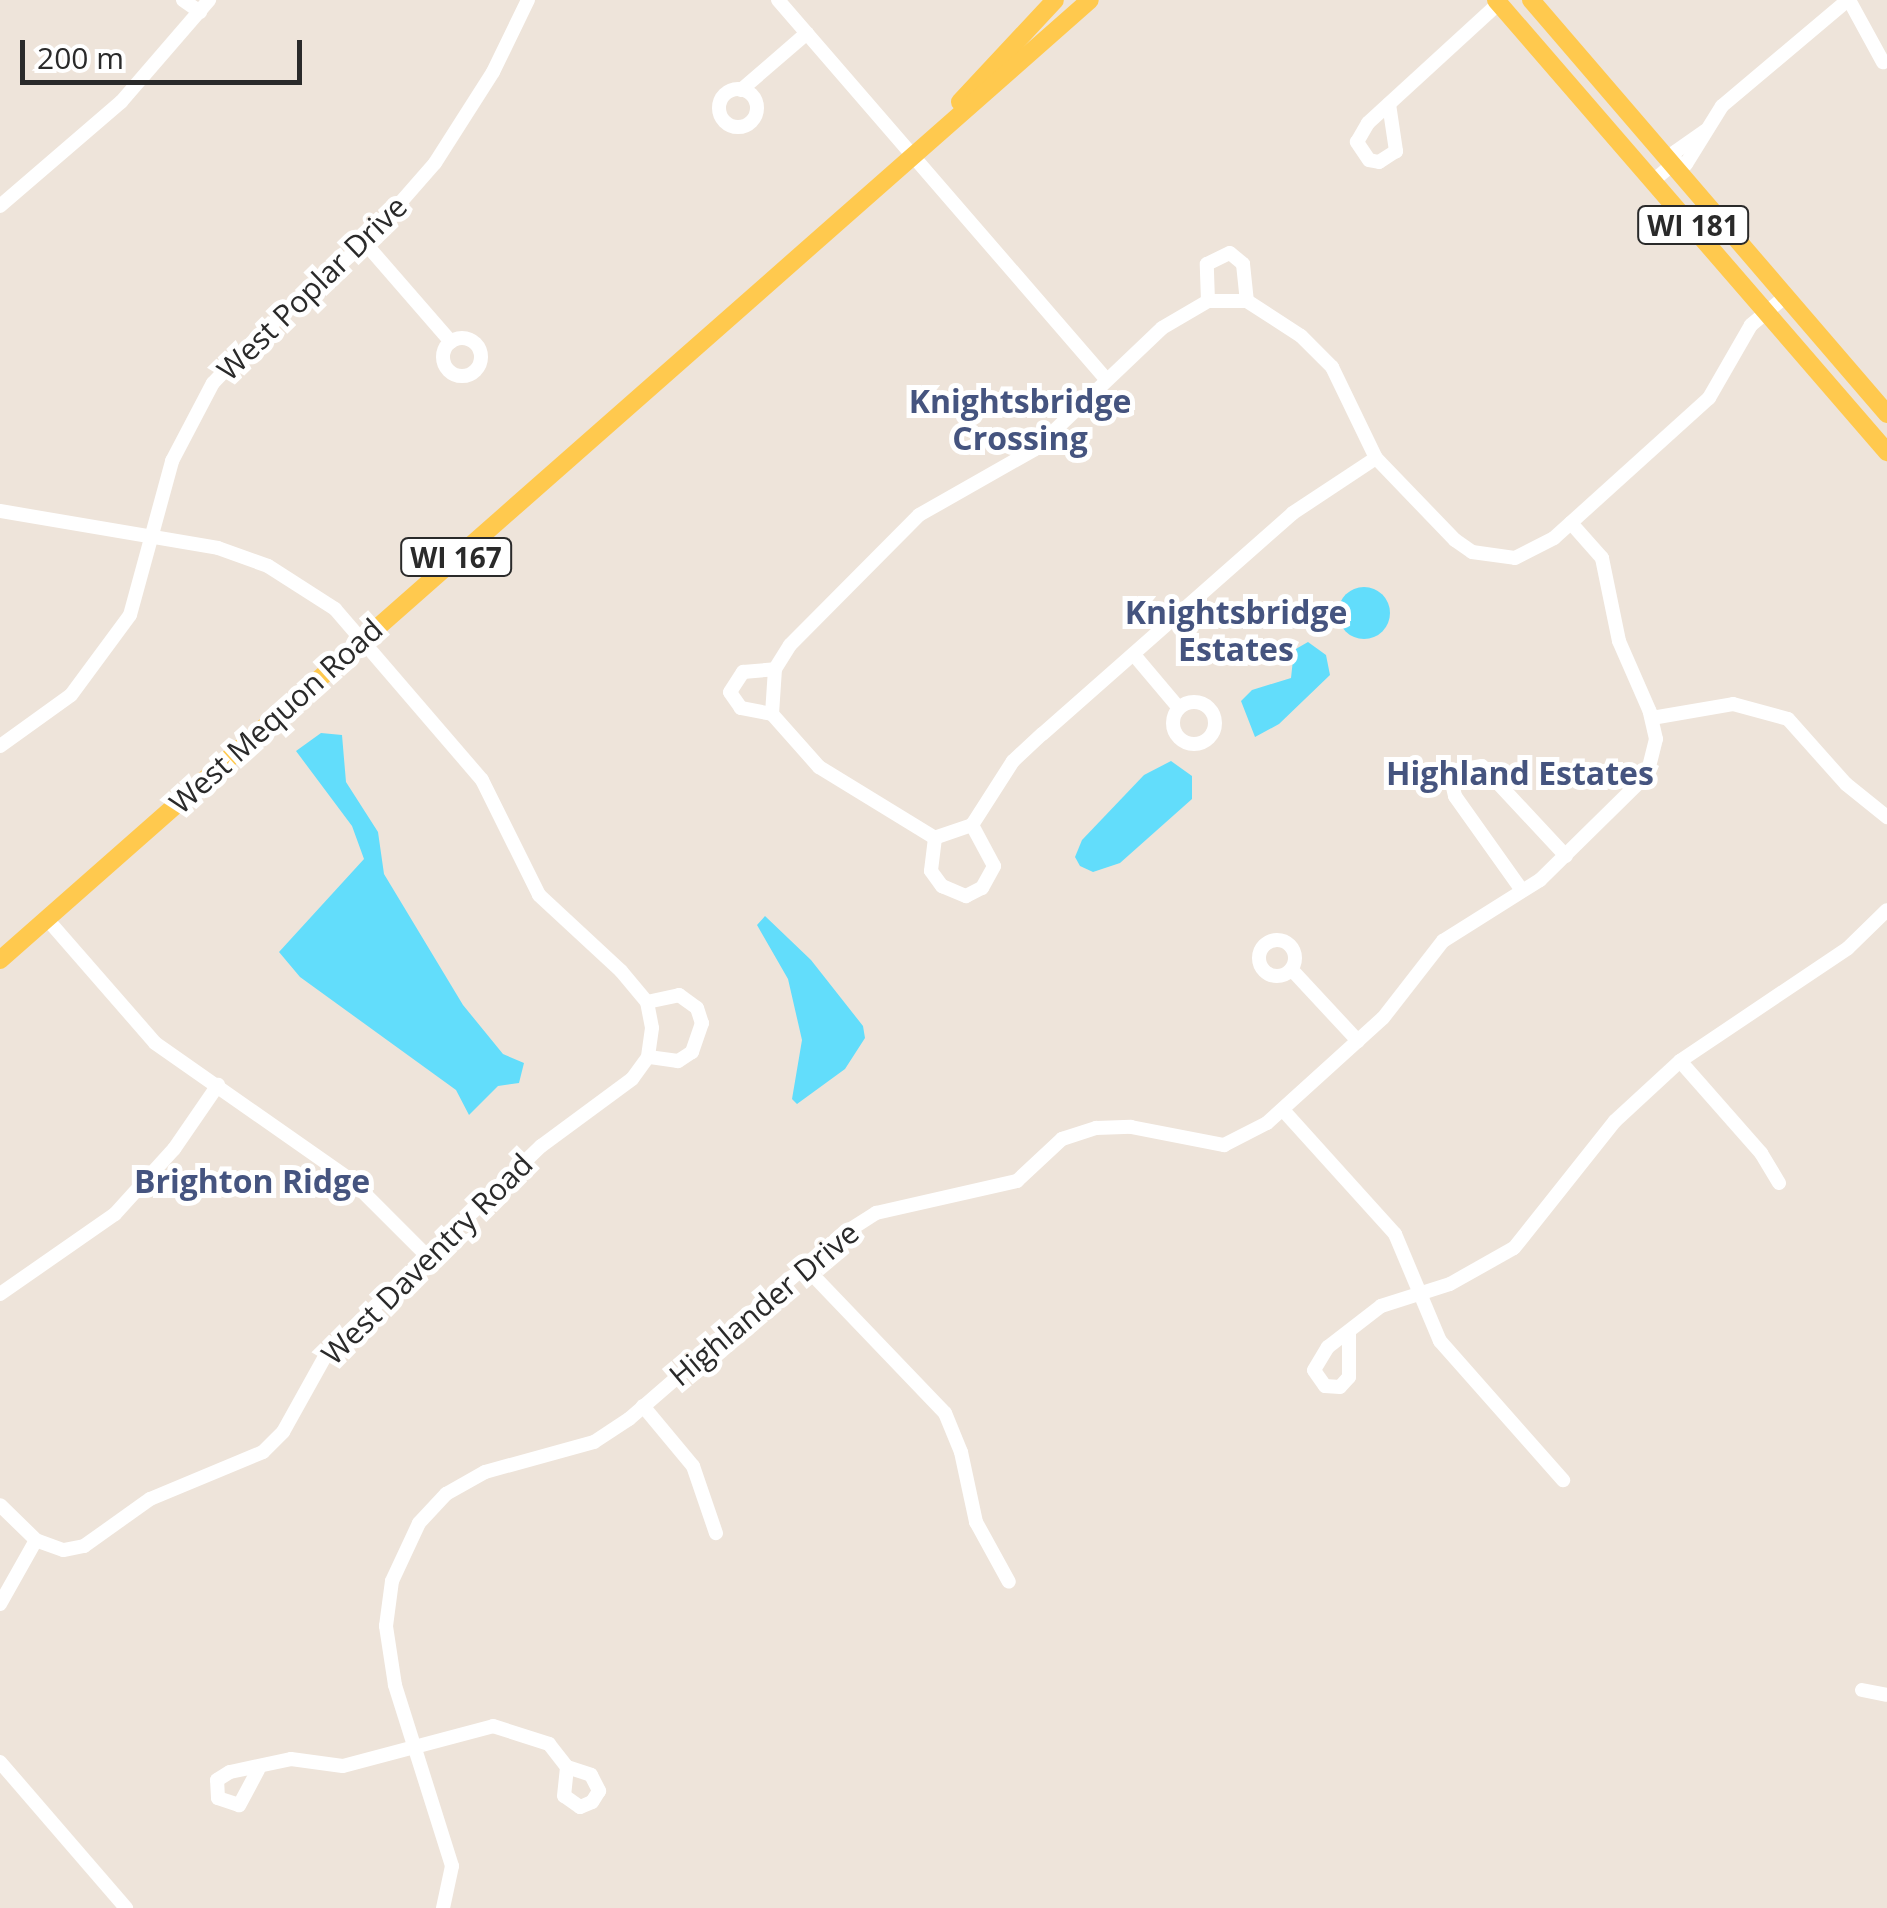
<!DOCTYPE html>
<html>
<head>
<meta charset="utf-8">
<style>
  body { margin:0 }
  #map { position:relative; width:1887px; height:1908px; overflow:hidden; background:#eee4da; font-family:"Open Sans",sans-serif }
  div>[style] { position:absolute }
  [style*='--x'] { left:calc(var(--x)*1px); top:calc(var(--y)*1px); width:calc(var(--w)*1px); rotate:calc(var(--a)*1deg) }
  .water>* { inset:0; background:#62ddfb }
  .round { border-radius:50% }
  .minor>* { height:14px; margin:-7px; padding:0 7px; transform-origin:7px; border-radius:7px; background:#fff }
  .minor>.ring { margin:-7px; padding:0; box-sizing:content-box; background:none; border:14px solid #fff; border-radius:50% }
  .major>* { height:18px; margin:-9px; padding:0 9px; transform-origin:9px; border-radius:9px; background:#ffc94e }
  span { translate:-50% -50%; white-space:nowrap; text-align:center; line-height:1.15; -webkit-text-stroke:10px #fff; paint-order:stroke }
  .shield-label span { padding:2px 8px; background:#fff; border:2px solid; border-radius:8px; -webkit-text-stroke-width:0 }
  .shield-label { font-size:28px; color:#2a2a2a; font-weight:700 }
  .street-label { font-size:30px; color:#2a2a2a }
  .neighbourhood-label { font-size:32px; color:#45547f; font-weight:700 }
  .scale { position:absolute; left:20px; top:40px; width:282px; height:45px; box-sizing:border-box; border:5px solid #2a2a2a; border-top:0; padding-left:12px; font-size:30px; line-height:35px; white-space:nowrap; color:#2a2a2a; -webkit-text-stroke:8px #fff; paint-order:stroke }
</style>
</head>
<body>
<div id="map">
  <div class="water">
    <i class="round" style="left:1338px;top:587px;width:52px;height:52px"></i>
    <i style="clip-path:polygon(1308px 642px,1326px 655px,1330px 675px,1279px 724px,1255px 737px,1241px 701px,1252px 690px,1291px 678px,1294px 650px)"></i>
    <i style="clip-path:polygon(321px 733px,342px 735px,346px 782px,378px 832px,384px 874px,463px 1005px,503px 1054px,524px 1063px,519px 1083px,498px 1086px,469px 1115px,456px 1090px,300px 977px,279px 952px,364px 859px,352px 826px,296px 751px)"></i>
    <i style="clip-path:polygon(1171px 761px,1192px 776px,1192px 799px,1120px 863px,1093px 872px,1080px 866px,1075px 857px,1082px 840px,1144px 775px)"></i>
    <i style="clip-path:polygon(765px 916px,811px 960px,863px 1026px,865px 1038px,845px 1069px,797px 1104px,792px 1099px,802px 1040px,788px 979px,757px 925px)"></i>
  </div>
  <div class="minor">
    <i style="--x:183;--y:0;--w:21;--a:35"></i>
    <i style="--x:778;--y:0;--w:501;--a:49.13"></i>
    <i style="--x:1849;--y:0;--w:71;--a:61.3"></i>
    <i class="ring" style="left:719px;top:89px;width:24px;height:24px"></i>
    <i style="--x:741;--y:90;--w:87;--a:-40.8"></i>
    <i style="--x:1389;--y:104;--w:48;--a:81.5"></i>
    <i style="--x:1396;--y:151;--w:20;--a:147"></i>
    <i style="--x:1379;--y:162;--w:10;--a:-169"></i>
    <i style="--x:1369;--y:160;--w:22;--a:-124"></i>
    <i style="--x:1357;--y:142;--w:22;--a:-60"></i>
    <i style="--x:1368;--y:123;--w:178;--a:-42.5"></i>
    <i style="--x:1674;--y:163;--w:11;--a:-85"></i>
    <i style="--x:1675;--y:152;--w:37;--a:-35"></i>
    <i style="--x:1654;--y:180;--w:26;--a:-40"></i>
    <i style="--x:1674;--y:163;--w:12;--a:5"></i>
    <i style="--x:1686;--y:164;--w:68;--a:-58.2"></i>
    <i style="--x:1722;--y:106;--w:165;--a:-40.1"></i>
    <i style="--x:0;--y:206;--w:160;--a:-40.7"></i>
    <i style="--x:121;--y:102;--w:135;--a:-49.2"></i>
    <i style="--x:365;--y:243;--w:131;--a:49"></i>
    <i style="--x:1208;--y:301;--w:37;--a:-92"></i>
    <i style="--x:1207;--y:264;--w:25;--a:-26"></i>
    <i style="--x:1230;--y:253;--w:17;--a:40"></i>
    <i style="--x:1243;--y:264;--w:37;--a:84"></i>
    <i class="ring" style="left:443px;top:338px;width:24px;height:24px"></i>
    <i style="--x:1376;--y:458;--w:100;--a:146.5"></i>
    <i style="--x:1293;--y:513;--w:334;--a:138.6"></i>
    <i style="--x:1042;--y:734;--w:40;--a:137"></i>
    <i style="--x:1013;--y:761;--w:76;--a:122.6"></i>
    <i style="--x:972;--y:825;--w:39;--a:161"></i>
    <i style="--x:935;--y:838;--w:136;--a:-148.5"></i>
    <i style="--x:819;--y:767;--w:71;--a:-131.6"></i>
    <i style="--x:772;--y:714;--w:45;--a:-86.2"></i>
    <i style="--x:775;--y:669;--w:28;--a:-58"></i>
    <i style="--x:790;--y:645;--w:183;--a:-45.2"></i>
    <i style="--x:919;--y:515;--w:133;--a:-29.6"></i>
    <i style="--x:1035;--y:449;--w:175;--a:-43.6"></i>
    <i style="--x:1162;--y:328;--w:53;--a:-30.4"></i>
    <i style="--x:1208;--y:301;--w:39;--a:0"></i>
    <i style="--x:1247;--y:301;--w:64;--a:32.9"></i>
    <i style="--x:1301;--y:336;--w:44;--a:45"></i>
    <i style="--x:1332;--y:367;--w:101;--a:64.2"></i>
    <i style="--x:1376;--y:458;--w:114;--a:46.1"></i>
    <i style="--x:1455;--y:540;--w:21;--a:35"></i>
    <i style="--x:1472;--y:552;--w:43;--a:7.9"></i>
    <i style="--x:1515;--y:558;--w:44;--a:-27.1"></i>
    <i style="--x:1554;--y:538;--w:209;--a:-42.1"></i>
    <i style="--x:1709;--y:398;--w:84;--a:-60.1"></i>
    <i style="--x:1751;--y:325;--w:45;--a:-39.6"></i>
    <i style="--x:0;--y:511;--w:221;--a:9.6"></i>
    <i style="--x:218;--y:548;--w:53;--a:19.8"></i>
    <i style="--x:268;--y:566;--w:80;--a:32.7"></i>
    <i style="--x:335;--y:609;--w:225;--a:49.3"></i>
    <i style="--x:482;--y:780;--w:128;--a:63.6"></i>
    <i style="--x:539;--y:895;--w:112;--a:42.8"></i>
    <i style="--x:621;--y:971;--w:40;--a:50"></i>
    <i style="--x:647;--y:1002;--w:26;--a:79"></i>
    <i style="--x:652;--y:1028;--w:29;--a:98"></i>
    <i style="--x:648;--y:1057;--w:27;--a:126"></i>
    <i style="--x:632;--y:1079;--w:113;--a:143.6"></i>
    <i style="--x:541;--y:1146;--w:298;--a:136"></i>
    <i style="--x:327;--y:1353;--w:90;--a:119.1"></i>
    <i style="--x:283;--y:1432;--w:28;--a:135"></i>
    <i style="--x:263;--y:1452;--w:122;--a:157.4"></i>
    <i style="--x:150;--y:1499;--w:81;--a:144.5"></i>
    <i style="--x:84;--y:1546;--w:21;--a:169"></i>
    <i style="--x:63;--y:1550;--w:29;--a:-160"></i>
    <i style="--x:36;--y:1540;--w:50;--a:-135.8"></i>
    <i style="--x:1135;--y:656;--w:68;--a:49.8"></i>
    <i class="ring" style="left:1173px;top:702px;width:28px;height:28px"></i>
    <i style="--x:772;--y:714;--w:32;--a:-169"></i>
    <i style="--x:741;--y:708;--w:19;--a:-125"></i>
    <i style="--x:730;--y:692;--w:24;--a:-57"></i>
    <i style="--x:743;--y:672;--w:32;--a:-5"></i>
    <i style="--x:1652;--y:718;--w:82;--a:-9.8"></i>
    <i style="--x:1733;--y:704;--w:57;--a:15.3"></i>
    <i style="--x:1788;--y:719;--w:87;--a:48.3"></i>
    <i style="--x:1846;--y:784;--w:53;--a:38.8"></i>
    <i style="--x:0;--y:746;--w:87;--a:-35.7"></i>
    <i style="--x:71;--y:695;--w:99;--a:-53.6"></i>
    <i style="--x:130;--y:615;--w:160;--a:-74.7"></i>
    <i style="--x:172;--y:461;--w:88;--a:-62.3"></i>
    <i style="--x:213;--y:383;--w:66;--a:-46.2"></i>
    <i style="--x:259;--y:335;--w:140;--a:-41"></i>
    <i style="--x:365;--y:243;--w:106;--a:-48.8"></i>
    <i style="--x:435;--y:163;--w:108;--a:-57.5"></i>
    <i style="--x:493;--y:72;--w:80;--a:-64.1"></i>
    <i style="--x:935;--y:838;--w:33;--a:97"></i>
    <i style="--x:931;--y:871;--w:19;--a:54"></i>
    <i style="--x:942;--y:886;--w:26;--a:23"></i>
    <i style="--x:966;--y:896;--w:18;--a:-27"></i>
    <i style="--x:982;--y:888;--w:25;--a:-61"></i>
    <i style="--x:994;--y:866;--w:47;--a:-118.2"></i>
    <i style="--x:1521;--y:889;--w:114;--a:-125.4"></i>
    <i style="--x:1455;--y:796;--w:13;--a:-103"></i>
    <i style="--x:1452;--y:783;--w:15;--a:-62"></i>
    <i style="--x:1459;--y:770;--w:23;--a:-10"></i>
    <i style="--x:1482;--y:766;--w:123;--a:47"></i>
    <i style="--x:47;--y:919;--w:164;--a:48.9"></i>
    <i style="--x:155;--y:1043;--w:239;--a:35"></i>
    <i style="--x:351;--y:1180;--w:107;--a:45"></i>
    <i class="ring" style="left:1259px;top:940px;width:22px;height:22px"></i>
    <i style="--x:1292;--y:970;--w:97;--a:47.1"></i>
    <i style="--x:647;--y:1002;--w:33;--a:-12"></i>
    <i style="--x:679;--y:995;--w:22;--a:36"></i>
    <i style="--x:697;--y:1008;--w:16;--a:72"></i>
    <i style="--x:702;--y:1023;--w:31;--a:109"></i>
    <i style="--x:692;--y:1052;--w:17;--a:147"></i>
    <i style="--x:678;--y:1061;--w:30;--a:-172"></i>
    <i style="--x:1680;--y:1061;--w:123;--a:48.6"></i>
    <i style="--x:1761;--y:1153;--w:35;--a:59"></i>
    <i style="--x:1283;--y:1110;--w:167;--a:47.9"></i>
    <i style="--x:1395;--y:1234;--w:116;--a:67.2"></i>
    <i style="--x:1440;--y:1341;--w:186;--a:48.5"></i>
    <i style="--x:805;--y:1267;--w:202;--a:46.2"></i>
    <i style="--x:945;--y:1413;--w:42;--a:67.7"></i>
    <i style="--x:961;--y:1452;--w:72;--a:77.9"></i>
    <i style="--x:976;--y:1522;--w:68;--a:61.2"></i>
    <i style="--x:0;--y:1294;--w:140;--a:-34.8"></i>
    <i style="--x:115;--y:1214;--w:88;--a:-47.8"></i>
    <i style="--x:174;--y:1149;--w:78;--a:-55.5"></i>
    <i style="--x:1349;--y:1332;--w:45;--a:90"></i>
    <i style="--x:1349;--y:1377;--w:13;--a:132"></i>
    <i style="--x:1340;--y:1387;--w:15;--a:-176"></i>
    <i style="--x:1325;--y:1386;--w:19;--a:-125"></i>
    <i style="--x:1314;--y:1370;--w:27;--a:-59"></i>
    <i style="--x:1328;--y:1347;--w:67;--a:-37.7"></i>
    <i style="--x:1381;--y:1306;--w:72;--a:-17.7"></i>
    <i style="--x:1450;--y:1284;--w:73;--a:-29.4"></i>
    <i style="--x:1514;--y:1248;--w:162;--a:-51.5"></i>
    <i style="--x:1615;--y:1121;--w:88;--a:-42.7"></i>
    <i style="--x:1680;--y:1061;--w:202;--a:-33.9"></i>
    <i style="--x:1848;--y:948;--w:54;--a:-44.3"></i>
    <i style="--x:643;--y:1406;--w:78;--a:50.2"></i>
    <i style="--x:693;--y:1466;--w:71;--a:71.1"></i>
    <i style="--x:0;--y:1604;--w:73;--a:-60.6"></i>
    <i style="--x:1862;--y:1690;--w:25;--a:11"></i>
    <i style="--x:0;--y:1762;--w:193;--a:49.2"></i>
    <i style="--x:258;--y:1770;--w:40;--a:118"></i>
    <i style="--x:239;--y:1805;--w:22;--a:-162"></i>
    <i style="--x:218;--y:1798;--w:18;--a:-93"></i>
    <i style="--x:217;--y:1780;--w:15;--a:-32"></i>
    <i style="--x:230;--y:1772;--w:62;--a:-12"></i>
    <i style="--x:291;--y:1759;--w:52;--a:7.7"></i>
    <i style="--x:343;--y:1766;--w:155;--a:-14.9"></i>
    <i style="--x:493;--y:1726;--w:59;--a:17.8"></i>
    <i style="--x:549;--y:1744;--w:29;--a:52"></i>
    <i style="--x:567;--y:1767;--w:25;--a:18"></i>
    <i style="--x:591;--y:1775;--w:18;--a:63"></i>
    <i style="--x:599;--y:1791;--w:13;--a:122"></i>
    <i style="--x:592;--y:1802;--w:13;--a:157"></i>
    <i style="--x:580;--y:1807;--w:19;--a:-145"></i>
    <i style="--x:564;--y:1796;--w:29;--a:-84"></i>
    <i style="--x:443;--y:1908;--w:43;--a:-77.9"></i>
    <i style="--x:452;--y:1866;--w:190;--a:-107.5"></i>
    <i style="--x:395;--y:1685;--w:60;--a:-98.7"></i>
    <i style="--x:386;--y:1626;--w:45;--a:-82.4"></i>
    <i style="--x:392;--y:1581;--w:64;--a:-65"></i>
    <i style="--x:419;--y:1523;--w:40;--a:-47"></i>
    <i style="--x:446;--y:1494;--w:45;--a:-29.4"></i>
    <i style="--x:485;--y:1472;--w:113;--a:-15.4"></i>
    <i style="--x:594;--y:1442;--w:42;--a:-33.3"></i>
    <i style="--x:629;--y:1419;--w:279;--a:-40.9"></i>
    <i style="--x:840;--y:1236;--w:43;--a:-32.6"></i>
    <i style="--x:876;--y:1213;--w:145;--a:-12.8"></i>
    <i style="--x:1017;--y:1181;--w:62;--a:-43"></i>
    <i style="--x:1062;--y:1139;--w:36;--a:-18"></i>
    <i style="--x:1096;--y:1128;--w:35;--a:-2"></i>
    <i style="--x:1131;--y:1127;--w:95;--a:11"></i>
    <i style="--x:1224;--y:1145;--w:48;--a:-27.1"></i>
    <i style="--x:1267;--y:1123;--w:156;--a:-42.2"></i>
    <i style="--x:1383;--y:1018;--w:98;--a:-52.1"></i>
    <i style="--x:1443;--y:941;--w:115;--a:-32.2"></i>
    <i style="--x:1540;--y:880;--w:150;--a:-44.5"></i>
    <i style="--x:1647;--y:775;--w:37;--a:-76"></i>
    <i style="--x:1656;--y:739;--w:28;--a:-103"></i>
    <i style="--x:1650;--y:712;--w:77;--a:-113.6"></i>
    <i style="--x:1619;--y:641;--w:85;--a:-101.6"></i>
    <i style="--x:1602;--y:558;--w:47;--a:-131.5"></i>
  </div>
  <div class="major">
    <i style="--x:1496;--y:0;--w:598;--a:49.14"></i>
    <i style="--x:1531;--y:0;--w:546;--a:49.31"></i>
    <i style="--x:960;--y:102;--w:139;--a:-47"></i>
    <i style="--x:0;--y:960;--w:1452;--a:-41.37"></i>
  </div>
  <div class="shield-label">
    <span style="left:1693px;top:225px">WI 181</span>
    <span style="left:456px;top:557px">WI 167</span>
  </div>
  <div class="street-label">
    <span style="left:312px;top:288px;rotate:-44deg">West Poplar Drive</span>
    <span style="left:276px;top:716px;rotate:-42deg">West Mequon Road</span>
    <span style="left:427px;top:1259px;rotate:-45deg">West Daventry Road</span>
    <span style="left:764px;top:1304px;rotate:-40deg">Highlander Drive</span>
  </div>
  <div class="neighbourhood-label">
    <span style="left:1020px;top:420px">Knightsbridge<br>Crossing</span>
    <span style="left:1236px;top:631px">Knightsbridge<br>Estates</span>
    <span style="left:1520px;top:773px">Highland Estates</span>
    <span style="left:252px;top:1181px">Brighton Ridge</span>
  </div>
  <div class="scale">200 m</div>
</div>
</body>
</html>
